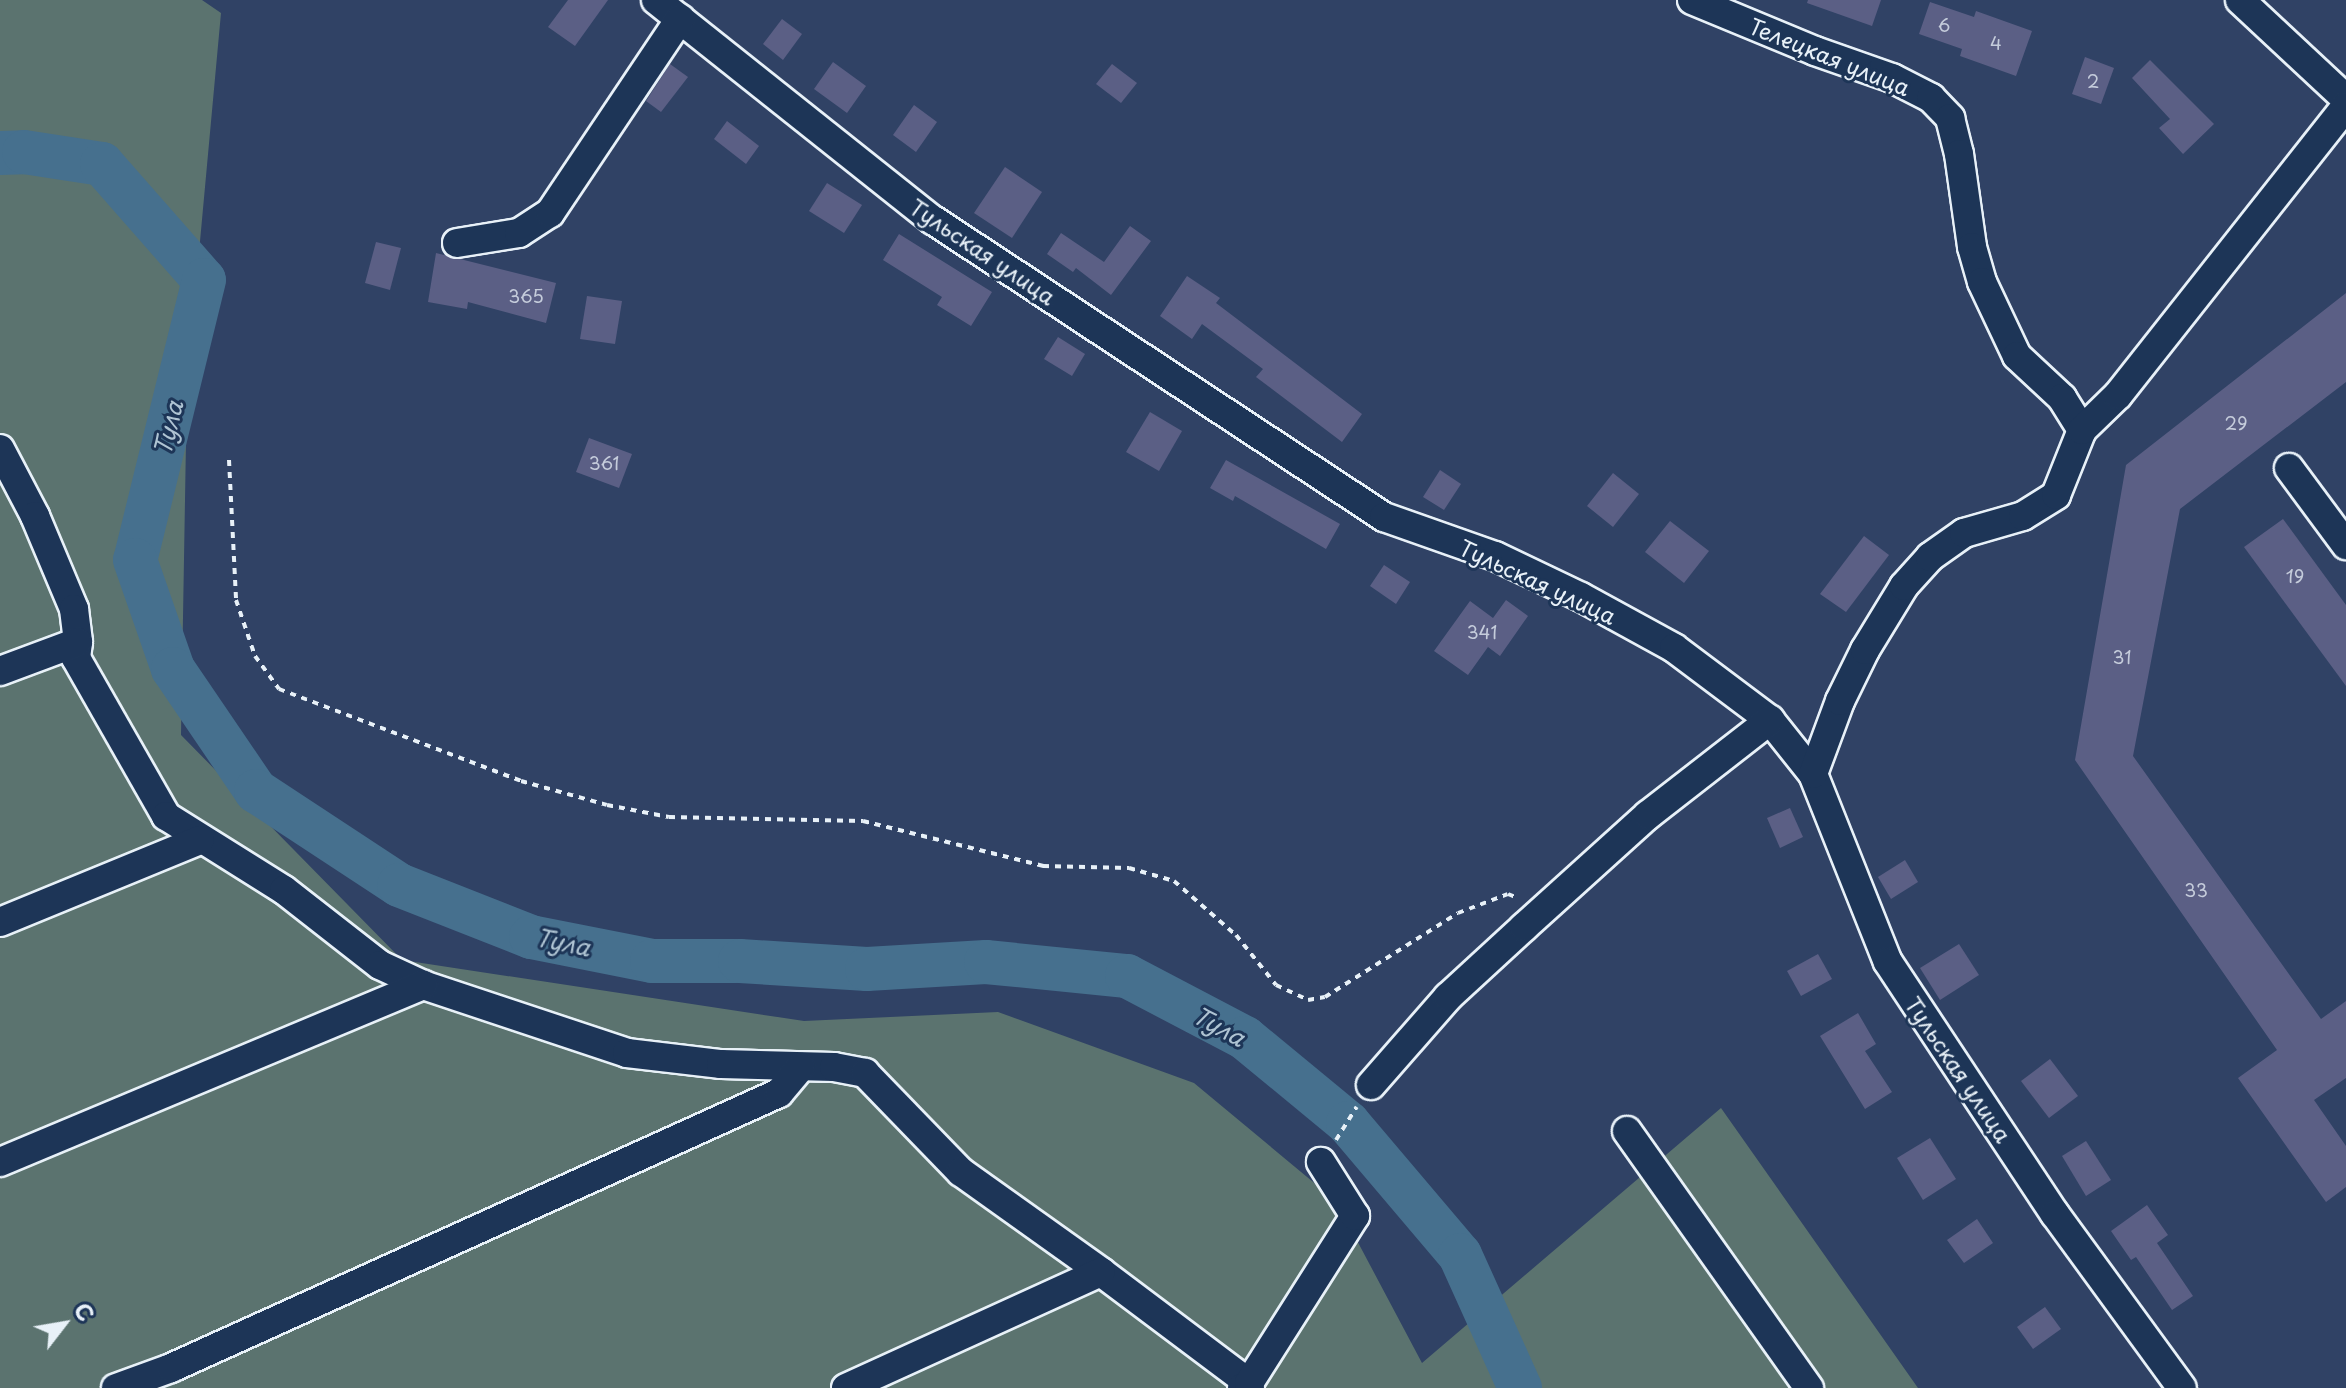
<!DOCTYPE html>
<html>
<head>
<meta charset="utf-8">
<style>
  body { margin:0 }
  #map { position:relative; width:2346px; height:1388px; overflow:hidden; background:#304265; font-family:"Playpen Sans",sans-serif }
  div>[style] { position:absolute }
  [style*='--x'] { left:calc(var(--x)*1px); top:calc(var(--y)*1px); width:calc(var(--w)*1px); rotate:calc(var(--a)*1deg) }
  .green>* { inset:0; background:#5b736f }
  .river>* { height:44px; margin:-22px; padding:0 22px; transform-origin:22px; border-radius:22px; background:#46708e }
  .building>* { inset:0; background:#5b5f85 }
  .path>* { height:4px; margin-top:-2px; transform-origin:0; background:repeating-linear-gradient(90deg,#e8f1f8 0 6px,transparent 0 12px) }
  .roads { filter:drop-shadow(2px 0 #e8f1f8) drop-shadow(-2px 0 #e8f1f8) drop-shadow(0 2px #e8f1f8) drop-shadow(0 -2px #e8f1f8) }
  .minor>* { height:28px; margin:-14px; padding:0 14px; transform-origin:14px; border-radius:14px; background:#1d3557 }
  span { translate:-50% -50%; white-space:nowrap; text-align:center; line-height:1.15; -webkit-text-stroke:6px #1d3557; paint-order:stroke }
  .number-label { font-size:18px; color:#c5ccdb }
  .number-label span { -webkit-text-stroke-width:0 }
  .street-label { font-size:22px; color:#e8f1f8 }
  .water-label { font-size:24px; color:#afc4d3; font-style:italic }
  .north { position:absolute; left:24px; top:1284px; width:80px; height:80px; -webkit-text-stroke:6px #1d3557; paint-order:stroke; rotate:59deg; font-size:22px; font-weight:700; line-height:32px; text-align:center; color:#e8f1f8 }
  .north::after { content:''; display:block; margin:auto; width:28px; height:36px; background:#e8f1f8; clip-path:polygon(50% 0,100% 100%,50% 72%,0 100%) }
</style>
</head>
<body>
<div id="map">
  <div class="green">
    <i style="clip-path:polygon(0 0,202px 0,221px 13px,187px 383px,181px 735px,402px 960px,804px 1021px,998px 1012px,1194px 1083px,1336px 1201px,1422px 1363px,1721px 1108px,1918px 1388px,0 1388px)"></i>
  </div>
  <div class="river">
    <i style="--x:0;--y:153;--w:24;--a:-2"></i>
    <i style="--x:24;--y:152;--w:79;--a:8.7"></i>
    <i style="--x:102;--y:164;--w:154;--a:48.7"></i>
    <i style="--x:204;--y:280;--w:288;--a:103.8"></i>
    <i style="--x:135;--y:560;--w:115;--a:70.8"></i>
    <i style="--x:173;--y:669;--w:148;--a:55.8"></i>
    <i style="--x:256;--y:791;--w:171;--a:33.3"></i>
    <i style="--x:399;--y:885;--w:142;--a:21.5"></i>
    <i style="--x:531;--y:937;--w:123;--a:11.2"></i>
    <i style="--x:652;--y:961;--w:88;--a:0"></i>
    <i style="--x:740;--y:961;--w:127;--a:3.6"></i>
    <i style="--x:867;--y:969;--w:119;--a:-3.4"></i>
    <i style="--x:986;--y:962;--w:142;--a:5.7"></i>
    <i style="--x:1127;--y:976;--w:133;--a:27.7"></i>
    <i style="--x:1245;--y:1038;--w:134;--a:39.5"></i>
    <i style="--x:1348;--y:1123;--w:173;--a:49.7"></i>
    <i style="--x:1460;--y:1255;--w:146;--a:65.7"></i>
  </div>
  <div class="building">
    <i style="clip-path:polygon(568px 0,608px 0,575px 46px,548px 27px)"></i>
    <i style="clip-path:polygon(1808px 0,1881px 0,1872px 26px,1807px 3px)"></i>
    <i style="clip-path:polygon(1930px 2px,1974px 17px,1976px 11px,2032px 31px,2016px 76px,1960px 56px,1962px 49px,1919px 34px)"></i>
    <i style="clip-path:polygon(782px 19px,802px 34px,783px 60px,763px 44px)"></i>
    <i style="clip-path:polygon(2085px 57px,2114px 68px,2101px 104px,2072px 94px)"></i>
    <i style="clip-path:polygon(2150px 60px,2214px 124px,2183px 154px,2159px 128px,2170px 119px,2132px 78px)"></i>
    <i style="clip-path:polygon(833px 62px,866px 86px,847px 113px,814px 89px)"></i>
    <i style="clip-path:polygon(670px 64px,688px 77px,661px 112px,646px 101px)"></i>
    <i style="clip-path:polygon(1112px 64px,1137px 83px,1121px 103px,1096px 84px)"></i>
    <i style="clip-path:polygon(914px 105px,937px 122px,916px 152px,893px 135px)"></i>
    <i style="clip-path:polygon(727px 121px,759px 146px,746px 164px,714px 139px)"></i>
    <i style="clip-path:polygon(1005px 167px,1042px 192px,1012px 238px,974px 213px)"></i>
    <i style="clip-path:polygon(827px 183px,862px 205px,844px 233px,809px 211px)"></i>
    <i style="clip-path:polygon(1130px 226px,1151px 241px,1111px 295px,1076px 268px,1073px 272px,1047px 254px,1061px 233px,1104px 262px)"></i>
    <i style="clip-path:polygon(899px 234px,992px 292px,971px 326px,937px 305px,942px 297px,883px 260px)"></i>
    <i style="clip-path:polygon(376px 242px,401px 248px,390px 290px,365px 283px)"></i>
    <i style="clip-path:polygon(436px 253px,556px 283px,546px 323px,468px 302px,467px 309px,428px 302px)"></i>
    <i style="clip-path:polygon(1187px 276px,1220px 298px,1216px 303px,1362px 414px,1342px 442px,1256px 377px,1263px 369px,1202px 324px,1192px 339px,1160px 316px)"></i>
    <i style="clip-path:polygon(2346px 293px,2346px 382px,2180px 509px,2133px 756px,2321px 1019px,2346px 1001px,2346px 1078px,2314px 1100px,2346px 1146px,2346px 1187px,2326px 1202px,2238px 1078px,2277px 1050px,2075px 760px,2126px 465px)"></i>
    <i style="clip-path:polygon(587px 296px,622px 301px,615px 344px,580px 339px)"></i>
    <i style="clip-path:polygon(1058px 337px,1085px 354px,1072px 376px,1044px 359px)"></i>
    <i style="clip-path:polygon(1150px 412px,1182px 431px,1159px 471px,1126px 452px)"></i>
    <i style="clip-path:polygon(589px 438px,632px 454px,619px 488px,576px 472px)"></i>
    <i style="clip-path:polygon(1226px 460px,1340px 524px,1326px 549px,1235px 496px,1233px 501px,1210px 488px)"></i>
    <i style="clip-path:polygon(1440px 470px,1461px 484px,1444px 510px,1423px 497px)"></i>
    <i style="clip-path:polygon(1613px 473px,1639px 494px,1613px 527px,1587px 506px)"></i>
    <i style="clip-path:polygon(2283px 519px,2346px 605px,2346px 686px,2244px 547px)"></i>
    <i style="clip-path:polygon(1670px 521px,1709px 551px,1684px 583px,1645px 552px)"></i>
    <i style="clip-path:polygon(1864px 536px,1889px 555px,1846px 612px,1820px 594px)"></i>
    <i style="clip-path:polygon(1384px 565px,1410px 582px,1396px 604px,1370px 586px)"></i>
    <i style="clip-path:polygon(1506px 600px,1528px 616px,1500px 656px,1488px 647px,1468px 675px,1434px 651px,1470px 601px,1493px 618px)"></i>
    <i style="clip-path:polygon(1790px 808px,1803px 837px,1780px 848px,1767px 818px)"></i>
    <i style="clip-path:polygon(1905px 860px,1918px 882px,1891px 899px,1878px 877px)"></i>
    <i style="clip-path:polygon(1959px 944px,1979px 975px,1940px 1000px,1920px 968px)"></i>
    <i style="clip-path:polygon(1818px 954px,1832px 979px,1801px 996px,1787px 971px)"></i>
    <i style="clip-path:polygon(1858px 1013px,1876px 1044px,1865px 1051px,1892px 1092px,1865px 1109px,1820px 1036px)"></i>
    <i style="clip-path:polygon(2050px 1059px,2078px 1096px,2049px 1118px,2021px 1081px)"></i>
    <i style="clip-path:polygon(1930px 1138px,1956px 1179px,1923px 1200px,1897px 1158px)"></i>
    <i style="clip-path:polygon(2086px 1141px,2111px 1180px,2086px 1196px,2062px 1156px)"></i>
    <i style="clip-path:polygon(2147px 1205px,2168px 1235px,2157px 1243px,2193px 1296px,2172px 1310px,2136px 1257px,2131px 1260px,2111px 1231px)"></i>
    <i style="clip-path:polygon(1977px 1219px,1993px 1243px,1964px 1263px,1947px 1240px)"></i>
    <i style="clip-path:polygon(2045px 1307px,2061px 1329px,2033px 1349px,2017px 1327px)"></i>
  </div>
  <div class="path">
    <i style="--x:229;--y:460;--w:140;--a:87.1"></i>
    <i style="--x:236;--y:600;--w:59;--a:71.3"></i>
    <i style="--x:255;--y:656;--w:41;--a:54"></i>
    <i style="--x:279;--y:689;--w:259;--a:20.8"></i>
    <i style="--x:521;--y:781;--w:89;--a:15.6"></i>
    <i style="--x:607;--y:805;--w:63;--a:11"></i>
    <i style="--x:669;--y:817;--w:194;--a:1.2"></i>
    <i style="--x:863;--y:821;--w:186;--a:14"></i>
    <i style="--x:1043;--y:866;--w:86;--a:1.3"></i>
    <i style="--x:1129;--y:868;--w:47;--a:16.1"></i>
    <i style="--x:1174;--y:881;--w:82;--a:41.1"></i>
    <i style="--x:1236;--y:935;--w:64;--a:51.3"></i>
    <i style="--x:1276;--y:985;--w:35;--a:25"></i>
    <i style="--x:1308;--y:1000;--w:17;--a:-10"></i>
    <i style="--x:1325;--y:997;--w:157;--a:-32.3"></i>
    <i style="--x:1458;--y:913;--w:53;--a:-20.8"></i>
    <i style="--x:1508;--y:894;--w:11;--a:22"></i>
    <i style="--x:1336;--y:1140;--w:39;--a:-58"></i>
  </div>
  <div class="roads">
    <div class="minor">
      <i style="--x:656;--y:0;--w:354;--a:38.5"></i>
      <i style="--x:933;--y:220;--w:540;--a:33.37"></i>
      <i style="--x:1384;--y:517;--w:118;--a:19.4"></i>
      <i style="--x:1495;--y:556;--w:95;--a:25.5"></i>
      <i style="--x:1581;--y:597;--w:106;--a:28.7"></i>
      <i style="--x:1674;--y:648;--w:120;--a:36.9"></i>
      <i style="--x:1770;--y:720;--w:69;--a:51.5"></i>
      <i style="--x:1813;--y:774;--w:202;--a:68.3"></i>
      <i style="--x:1888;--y:962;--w:302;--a:56.5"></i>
      <i style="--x:2055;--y:1214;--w:215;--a:53.9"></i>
      <i style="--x:1692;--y:0;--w:133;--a:22.5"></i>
      <i style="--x:1815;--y:51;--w:82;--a:19.3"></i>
      <i style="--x:1892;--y:78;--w:44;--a:27.1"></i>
      <i style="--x:1931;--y:98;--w:28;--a:46"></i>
      <i style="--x:1950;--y:118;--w:37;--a:76"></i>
      <i style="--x:1959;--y:154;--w:94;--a:82"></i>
      <i style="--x:1972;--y:247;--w:36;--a:74"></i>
      <i style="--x:1982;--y:282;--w:82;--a:64.7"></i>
      <i style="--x:2017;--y:356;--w:62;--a:43"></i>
      <i style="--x:2062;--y:398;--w:38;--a:58"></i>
      <i style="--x:2240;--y:0;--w:145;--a:43"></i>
      <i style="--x:457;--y:243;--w:63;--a:-9.2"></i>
      <i style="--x:519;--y:233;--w:37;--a:-33"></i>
      <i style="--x:550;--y:213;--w:234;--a:-56.2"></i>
      <i style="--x:0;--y:449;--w:76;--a:62.4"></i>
      <i style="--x:35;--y:516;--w:101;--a:67.2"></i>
      <i style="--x:74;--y:609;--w:33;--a:83"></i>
      <i style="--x:78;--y:642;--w:16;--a:97"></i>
      <i style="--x:76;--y:658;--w:182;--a:60.3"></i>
      <i style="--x:166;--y:816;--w:139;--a:32.1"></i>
      <i style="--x:284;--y:890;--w:122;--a:38"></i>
      <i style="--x:380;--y:965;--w:47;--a:24.9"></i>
      <i style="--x:423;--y:985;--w:215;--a:18.4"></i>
      <i style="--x:627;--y:1053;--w:95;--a:6.7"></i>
      <i style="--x:721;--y:1064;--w:113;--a:1.5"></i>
      <i style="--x:834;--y:1067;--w:32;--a:11"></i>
      <i style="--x:865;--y:1073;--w:138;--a:45.9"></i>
      <i style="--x:961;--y:1172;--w:172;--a:35.5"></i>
      <i style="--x:1101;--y:1272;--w:185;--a:36.9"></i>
      <i style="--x:1249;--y:1383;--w:5;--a:79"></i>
      <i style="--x:2289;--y:468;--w:96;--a:53.5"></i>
      <i style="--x:0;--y:671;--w:83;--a:-20.4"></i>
      <i style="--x:1813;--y:774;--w:78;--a:-69.7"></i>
      <i style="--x:1840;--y:701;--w:57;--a:-63.9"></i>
      <i style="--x:1865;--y:650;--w:75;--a:-58.6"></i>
      <i style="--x:1904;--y:586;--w:39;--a:-48"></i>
      <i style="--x:1930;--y:557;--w:42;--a:-35.2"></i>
      <i style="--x:1964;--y:533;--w:61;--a:-16.1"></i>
      <i style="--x:2023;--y:516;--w:39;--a:-32"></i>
      <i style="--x:2056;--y:495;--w:70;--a:-68.2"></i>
      <i style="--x:2082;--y:430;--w:50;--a:-44.2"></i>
      <i style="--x:2118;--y:395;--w:368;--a:-51.7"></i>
      <i style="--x:0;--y:922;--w:216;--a:-22.3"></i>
      <i style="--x:1371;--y:1085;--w:117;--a:-48.8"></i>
      <i style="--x:1448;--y:997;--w:103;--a:-42.6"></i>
      <i style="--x:1524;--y:927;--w:167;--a:-42.1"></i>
      <i style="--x:1648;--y:815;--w:155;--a:-37.9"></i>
      <i style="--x:1627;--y:1131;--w:315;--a:54.7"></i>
      <i style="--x:0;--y:1162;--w:459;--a:-22.7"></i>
      <i style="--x:116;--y:1388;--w:59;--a:-20"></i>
      <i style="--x:171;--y:1368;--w:667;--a:-24.34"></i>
      <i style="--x:779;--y:1093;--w:34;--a:-50"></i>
      <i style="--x:846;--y:1388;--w:280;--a:-24.5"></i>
      <i style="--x:1242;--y:1388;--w:9;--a:-36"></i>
      <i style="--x:1249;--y:1383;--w:198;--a:-57.6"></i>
      <i style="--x:1355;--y:1216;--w:64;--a:-122.2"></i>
    </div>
  </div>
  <div class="number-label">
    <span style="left:1944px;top:25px">6</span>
    <span style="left:1996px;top:43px">4</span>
    <span style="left:2093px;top:81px">2</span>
    <span style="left:526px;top:296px">365</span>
    <span style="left:2236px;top:423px">29</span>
    <span style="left:604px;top:463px">361</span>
    <span style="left:2295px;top:576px">19</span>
    <span style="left:1482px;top:632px">341</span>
    <span style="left:2122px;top:657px">31</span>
    <span style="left:2196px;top:890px">33</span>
  </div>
  <div class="street-label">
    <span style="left:1830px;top:56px;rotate:22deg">Телецкая улица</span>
    <span style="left:983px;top:251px;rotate:34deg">Тульская улица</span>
    <span style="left:1538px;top:581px;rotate:25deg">Тульская улица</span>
    <span style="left:1959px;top:1069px;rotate:56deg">Тульская улица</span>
  </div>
  <div class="water-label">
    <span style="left:168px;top:428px;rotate:-76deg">Тула</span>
    <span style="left:563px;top:942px;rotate:12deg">Тула</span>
    <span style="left:1219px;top:1026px;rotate:29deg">Тула</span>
  </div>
  <div class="north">С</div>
</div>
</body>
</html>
